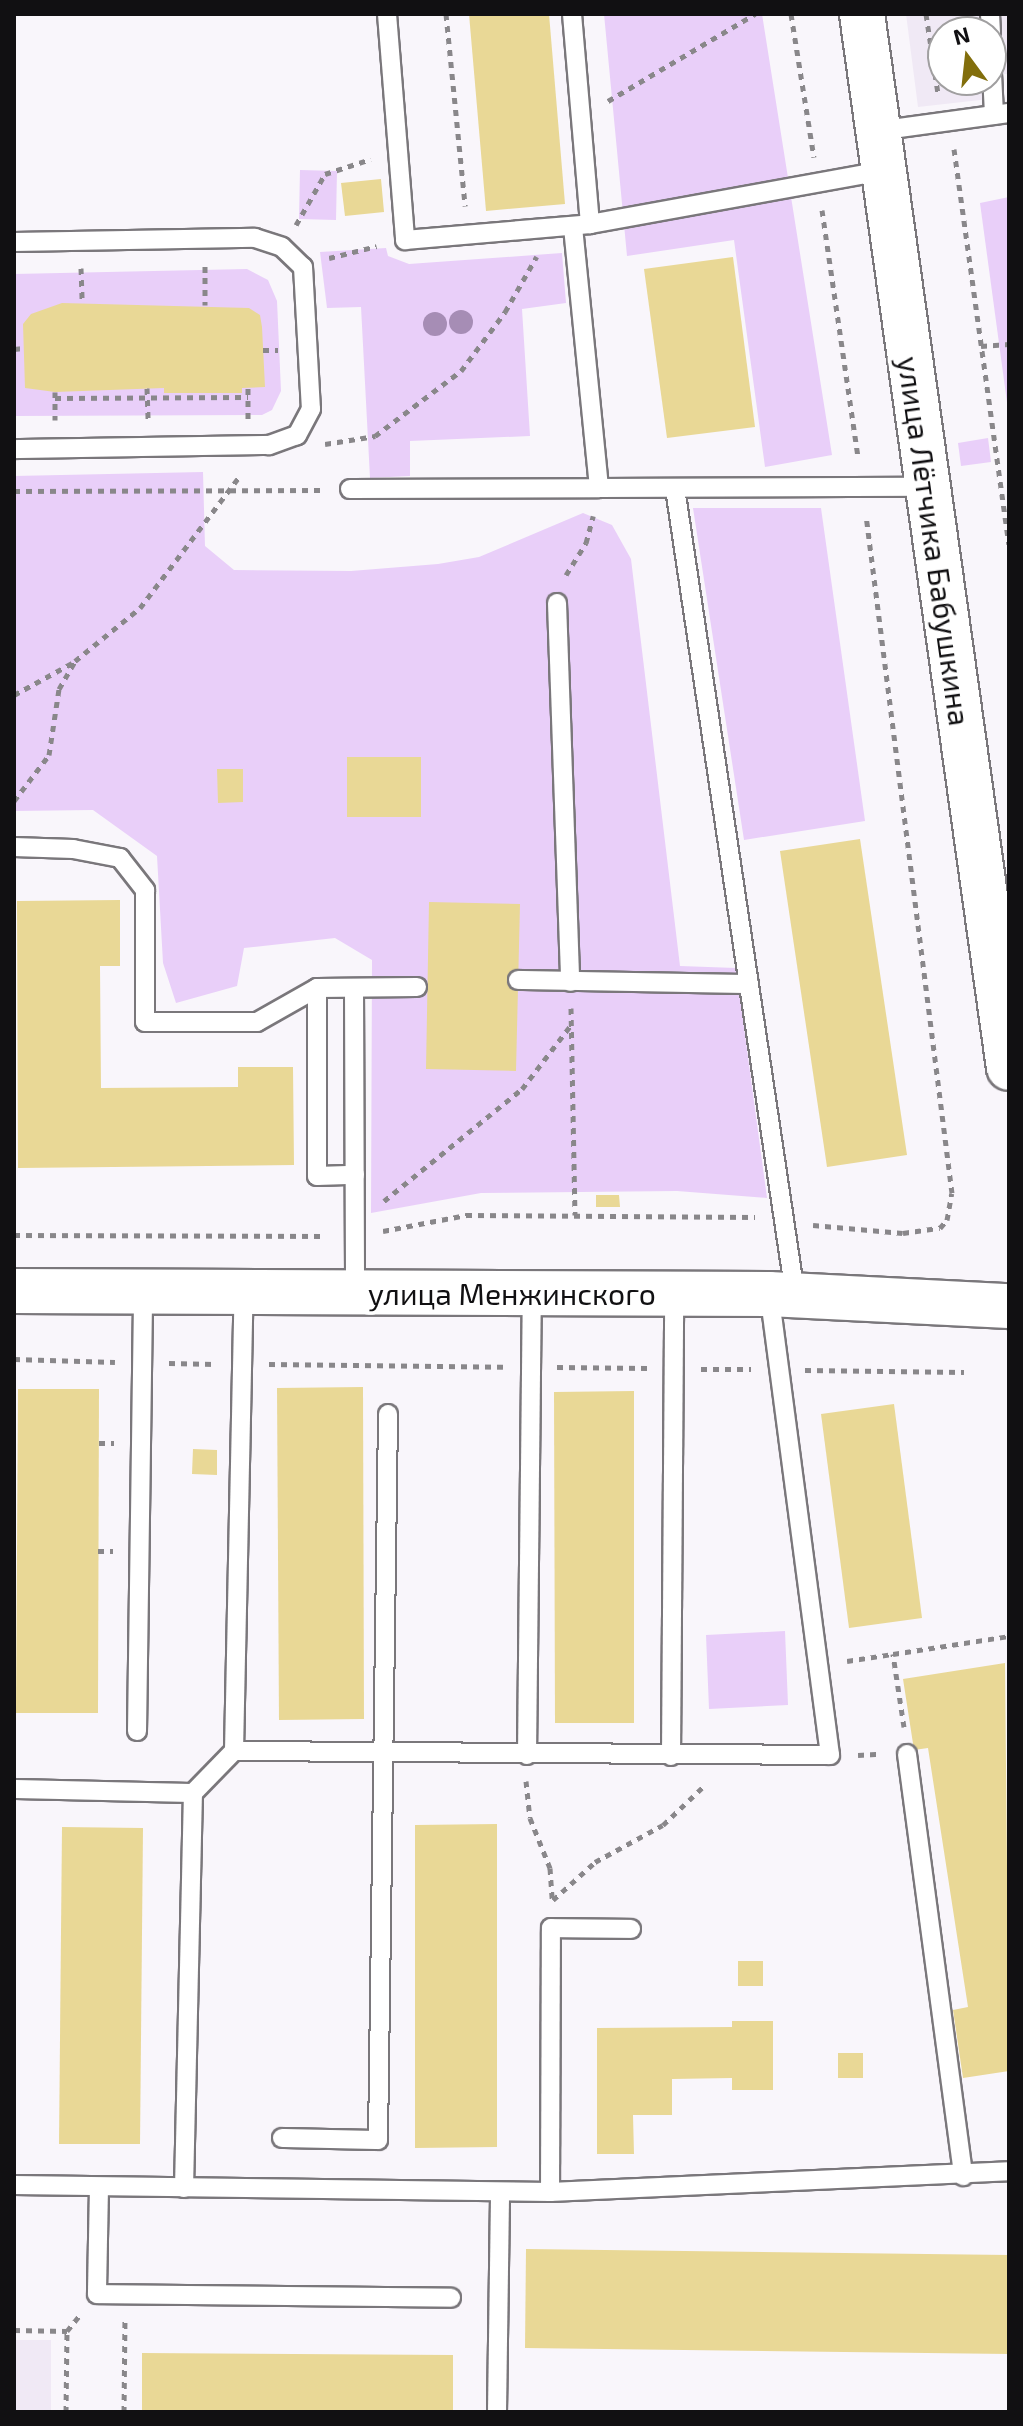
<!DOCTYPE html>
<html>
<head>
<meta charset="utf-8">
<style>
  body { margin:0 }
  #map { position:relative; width:1023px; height:2426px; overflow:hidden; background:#f9f6fb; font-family:"Exo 2",sans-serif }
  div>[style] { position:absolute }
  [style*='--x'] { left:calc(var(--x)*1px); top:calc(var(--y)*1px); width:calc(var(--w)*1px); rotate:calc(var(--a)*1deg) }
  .built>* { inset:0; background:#f0e9f5 }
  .green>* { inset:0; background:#e9cff9 }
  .building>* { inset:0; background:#e9d896 }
  .path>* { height:5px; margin-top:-2.5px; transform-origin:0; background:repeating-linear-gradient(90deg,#89878a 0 6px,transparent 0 12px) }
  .roads { filter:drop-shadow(2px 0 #7a777b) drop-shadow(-2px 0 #7a777b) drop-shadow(0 2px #7a777b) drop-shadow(0 -2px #7a777b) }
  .lane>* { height:18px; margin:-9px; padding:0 9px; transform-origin:9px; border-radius:9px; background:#fff }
  .secondary>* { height:44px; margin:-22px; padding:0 22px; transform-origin:22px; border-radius:22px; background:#fff }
  .trees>* { width:24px; height:24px; margin:-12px; border-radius:50%; background:#a68db5 }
  span { translate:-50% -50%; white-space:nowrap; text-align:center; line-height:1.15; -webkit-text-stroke:7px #fff; paint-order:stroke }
  .street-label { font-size:30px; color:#111012 }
  .frame { position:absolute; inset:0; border:16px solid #111012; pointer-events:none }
  .north { position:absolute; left:927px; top:16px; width:80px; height:80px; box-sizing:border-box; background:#fff; border:2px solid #a09fa0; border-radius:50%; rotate:345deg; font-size:22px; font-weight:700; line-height:32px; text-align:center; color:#111012 }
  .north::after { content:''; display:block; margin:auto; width:28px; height:36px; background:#826e0c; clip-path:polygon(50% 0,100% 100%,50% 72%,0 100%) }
</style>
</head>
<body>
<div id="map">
  <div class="built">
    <i style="clip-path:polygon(906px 14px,1009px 14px,1009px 74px,991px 74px,991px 32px,943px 32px,943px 80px,989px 80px,989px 99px,918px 107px)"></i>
    <i style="clip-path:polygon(14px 2340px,51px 2340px,51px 2412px,14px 2412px)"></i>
  </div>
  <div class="green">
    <i style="clip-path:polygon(604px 14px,762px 14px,832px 455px,765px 467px,734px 240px,627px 256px)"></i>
    <i style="clip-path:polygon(300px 170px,337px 171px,336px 220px,299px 219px)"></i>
    <i style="clip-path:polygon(1009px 197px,1009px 417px,980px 203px)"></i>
    <i style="clip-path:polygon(386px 248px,388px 256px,409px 264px,562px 253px,566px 303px,522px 309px,530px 436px,410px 441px,410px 476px,370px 478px,361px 307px,327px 308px,320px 252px)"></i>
    <i style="clip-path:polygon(247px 269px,268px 280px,277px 301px,281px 391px,272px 410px,262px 415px,14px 416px,14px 274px)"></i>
    <i style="clip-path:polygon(988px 438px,991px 462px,961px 466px,958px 443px)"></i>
    <i style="clip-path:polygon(203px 472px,205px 546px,234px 570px,351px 571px,438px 564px,479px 557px,583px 513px,612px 525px,631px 559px,680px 966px,736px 968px,767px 1198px,677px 1191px,481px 1193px,371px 1213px,372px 960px,335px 938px,244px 948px,237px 986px,176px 1003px,163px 963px,157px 856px,93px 810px,14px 811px,14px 476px)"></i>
    <i style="clip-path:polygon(693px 508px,821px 508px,865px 821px,744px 840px)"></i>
    <i style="clip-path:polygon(785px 1631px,788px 1705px,709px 1709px,706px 1635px)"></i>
  </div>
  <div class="building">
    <i style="clip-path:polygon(469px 14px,549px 14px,565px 204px,486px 211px)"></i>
    <i style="clip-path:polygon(381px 179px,384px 212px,345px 216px,341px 183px)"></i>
    <i style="clip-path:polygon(733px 257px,755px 427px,667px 438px,644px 269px)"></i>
    <i style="clip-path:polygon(62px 303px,249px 308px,260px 315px,262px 327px,265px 387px,242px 388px,242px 393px,164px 393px,164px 388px,55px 392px,25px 388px,23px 324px,31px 314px)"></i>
    <i style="clip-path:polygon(347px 757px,421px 757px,421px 817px,347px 817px)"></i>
    <i style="clip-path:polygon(217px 769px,243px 769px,243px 802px,218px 803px)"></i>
    <i style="clip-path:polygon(860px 839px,907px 1155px,827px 1167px,780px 851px)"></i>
    <i style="clip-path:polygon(120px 900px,120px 966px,100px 966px,101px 1088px,238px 1087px,238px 1067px,293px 1067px,294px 1165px,18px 1168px,17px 901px)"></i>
    <i style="clip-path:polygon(429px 902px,520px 904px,516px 1071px,426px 1069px)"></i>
    <i style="clip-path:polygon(596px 1195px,619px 1195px,620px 1207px,596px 1207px)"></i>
    <i style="clip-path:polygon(363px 1387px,364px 1719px,279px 1720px,277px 1388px)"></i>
    <i style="clip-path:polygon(18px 1389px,99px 1389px,98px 1713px,16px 1713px)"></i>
    <i style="clip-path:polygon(634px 1391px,634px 1723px,555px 1723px,554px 1392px)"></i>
    <i style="clip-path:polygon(894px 1404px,922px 1618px,849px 1628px,821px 1414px)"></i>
    <i style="clip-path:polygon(193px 1449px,217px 1450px,217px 1475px,192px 1474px)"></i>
    <i style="clip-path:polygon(1005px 1663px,1009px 2071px,963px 2078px,953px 2010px,968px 2007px,928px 1748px,914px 1750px,903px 1679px)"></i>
    <i style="clip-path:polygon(497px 1824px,497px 2147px,415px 2148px,415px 1825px)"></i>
    <i style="clip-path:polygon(62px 1827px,143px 1828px,140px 2144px,59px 2144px)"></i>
    <i style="clip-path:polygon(738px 1961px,763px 1961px,763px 1986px,738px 1986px)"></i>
    <i style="clip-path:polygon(732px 2021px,773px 2021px,773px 2090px,732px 2090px,732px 2078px,672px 2079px,672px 2115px,633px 2115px,634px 2154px,597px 2154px,597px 2028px,732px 2027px)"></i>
    <i style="clip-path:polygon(838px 2053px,863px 2053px,863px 2078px,838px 2078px)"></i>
    <i style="clip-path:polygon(526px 2249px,1009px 2255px,1009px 2354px,525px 2348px)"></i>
    <i style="clip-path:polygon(142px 2353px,453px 2355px,453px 2412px,142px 2412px)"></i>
  </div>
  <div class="path">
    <i style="--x:446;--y:14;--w:193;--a:84.3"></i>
    <i style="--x:791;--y:14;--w:145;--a:80.9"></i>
    <i style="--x:926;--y:14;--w:80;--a:81.4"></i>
    <i style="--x:608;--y:101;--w:171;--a:-30.6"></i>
    <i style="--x:954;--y:149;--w:399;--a:82.1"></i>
    <i style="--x:822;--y:210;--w:251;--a:81.7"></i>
    <i style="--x:296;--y:225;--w:59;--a:-60.4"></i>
    <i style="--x:325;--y:174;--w:48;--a:-18.1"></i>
    <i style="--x:329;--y:258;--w:49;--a:-14"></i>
    <i style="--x:205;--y:266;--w:39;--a:90"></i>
    <i style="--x:81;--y:268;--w:35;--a:88"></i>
    <i style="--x:981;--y:346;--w:28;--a:-4"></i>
    <i style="--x:14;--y:349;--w:10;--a:-6"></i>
    <i style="--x:263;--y:350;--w:15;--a:0"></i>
    <i style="--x:147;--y:388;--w:32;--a:88"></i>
    <i style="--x:248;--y:388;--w:31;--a:90"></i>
    <i style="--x:55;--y:392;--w:28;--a:90"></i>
    <i style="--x:55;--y:398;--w:193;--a:-0.3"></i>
    <i style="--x:325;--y:444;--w:51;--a:-9.1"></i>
    <i style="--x:375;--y:436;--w:108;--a:-37.1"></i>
    <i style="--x:461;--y:371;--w:74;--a:-53.3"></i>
    <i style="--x:505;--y:312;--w:64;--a:-60.3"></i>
    <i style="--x:14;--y:491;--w:307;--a:-0.2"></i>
    <i style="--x:566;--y:575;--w:38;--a:-58"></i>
    <i style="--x:586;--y:543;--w:28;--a:-75"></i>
    <i style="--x:14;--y:695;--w:68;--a:-28.8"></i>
    <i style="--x:14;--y:801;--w:58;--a:-52.7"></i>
    <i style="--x:49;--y:755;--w:67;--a:-81.4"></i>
    <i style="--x:59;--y:689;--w:32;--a:-60"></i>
    <i style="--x:75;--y:661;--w:84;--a:-39.2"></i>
    <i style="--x:140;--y:608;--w:166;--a:-52.9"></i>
    <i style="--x:571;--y:1008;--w:207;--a:88.9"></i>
    <i style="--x:384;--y:1201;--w:178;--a:-39.1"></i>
    <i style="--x:522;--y:1089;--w:81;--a:-52.6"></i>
    <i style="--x:813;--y:1225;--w:90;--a:5.1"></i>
    <i style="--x:903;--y:1233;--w:37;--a:-8"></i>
    <i style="--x:940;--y:1228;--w:11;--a:-49"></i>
    <i style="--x:947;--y:1220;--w:27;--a:-80"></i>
    <i style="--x:952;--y:1193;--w:683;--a:-97.23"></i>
    <i style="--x:383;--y:1231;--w:85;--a:-10.9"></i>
    <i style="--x:466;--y:1215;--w:289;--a:0.4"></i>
    <i style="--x:14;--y:1235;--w:311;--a:0.2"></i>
    <i style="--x:14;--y:1359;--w:101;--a:1.7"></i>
    <i style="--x:169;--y:1363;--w:46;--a:1.2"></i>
    <i style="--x:269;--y:1364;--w:234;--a:0.7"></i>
    <i style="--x:557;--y:1367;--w:90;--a:0.6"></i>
    <i style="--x:701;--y:1369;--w:50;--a:0"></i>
    <i style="--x:805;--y:1370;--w:159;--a:0.7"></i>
    <i style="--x:99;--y:1443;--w:15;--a:0"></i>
    <i style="--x:98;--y:1551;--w:15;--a:0"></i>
    <i style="--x:847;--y:1661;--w:47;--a:-8.7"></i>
    <i style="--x:904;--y:1727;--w:74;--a:-98.6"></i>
    <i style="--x:893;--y:1654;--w:117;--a:-8.8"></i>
    <i style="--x:858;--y:1755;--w:22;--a:-3"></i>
    <i style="--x:526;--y:1781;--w:37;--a:84"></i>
    <i style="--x:530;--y:1818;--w:54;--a:68.2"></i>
    <i style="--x:550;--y:1868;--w:31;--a:86"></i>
    <i style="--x:553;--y:1900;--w:57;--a:-42.1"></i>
    <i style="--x:595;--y:1862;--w:77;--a:-28.6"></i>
    <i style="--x:663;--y:1825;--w:59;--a:-43.6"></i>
    <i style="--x:14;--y:2330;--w:53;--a:1.1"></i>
    <i style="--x:66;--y:2412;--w:81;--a:-89.3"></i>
    <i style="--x:67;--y:2331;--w:22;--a:-51"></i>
    <i style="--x:124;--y:2412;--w:91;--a:-89.4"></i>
  </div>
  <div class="roads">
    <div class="lane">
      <i style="--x:387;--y:14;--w:227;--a:85.4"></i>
      <i style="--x:405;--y:240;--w:186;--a:-4.9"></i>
      <i style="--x:590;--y:224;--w:297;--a:-10.3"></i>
      <i style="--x:572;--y:14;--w:211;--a:85.1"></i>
      <i style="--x:990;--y:14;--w:18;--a:87"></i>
      <i style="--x:991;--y:53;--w:62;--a:87.2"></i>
      <i style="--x:877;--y:131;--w:133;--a:-7.8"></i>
      <i style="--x:573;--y:227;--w:262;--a:84.3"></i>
      <i style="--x:599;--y:488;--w:329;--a:-0.2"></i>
      <i style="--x:14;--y:242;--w:241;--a:-1"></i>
      <i style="--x:255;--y:238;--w:28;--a:18"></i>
      <i style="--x:282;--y:247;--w:29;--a:44"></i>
      <i style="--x:303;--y:267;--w:142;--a:86.8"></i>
      <i style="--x:311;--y:409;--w:30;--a:118"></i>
      <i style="--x:297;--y:435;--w:30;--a:160"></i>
      <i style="--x:269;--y:445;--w:255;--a:179.1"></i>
      <i style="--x:675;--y:488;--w:815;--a:81.53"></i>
      <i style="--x:350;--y:489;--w:249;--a:-0.2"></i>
      <i style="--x:557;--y:603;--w:379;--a:88"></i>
      <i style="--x:14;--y:847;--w:59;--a:1.9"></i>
      <i style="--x:73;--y:849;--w:48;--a:10.8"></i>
      <i style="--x:120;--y:858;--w:41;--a:52"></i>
      <i style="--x:145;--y:890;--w:132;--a:90"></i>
      <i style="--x:145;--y:1022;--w:112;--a:0"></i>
      <i style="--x:257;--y:1022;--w:69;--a:-29.5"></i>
      <i style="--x:317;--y:988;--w:100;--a:-0.6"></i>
      <i style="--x:518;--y:980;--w:231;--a:1"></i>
      <i style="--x:317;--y:988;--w:188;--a:90"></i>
      <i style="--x:317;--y:1176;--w:38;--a:-2"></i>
      <i style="--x:354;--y:988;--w:305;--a:89.8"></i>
      <i style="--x:137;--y:1731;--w:439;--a:-89.2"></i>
      <i style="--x:234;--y:1751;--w:596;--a:0.38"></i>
      <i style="--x:830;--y:1755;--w:465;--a:-97.5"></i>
      <i style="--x:907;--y:1754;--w:426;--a:82.4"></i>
      <i style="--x:527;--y:1755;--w:462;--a:-89.4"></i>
      <i style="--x:671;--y:1756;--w:463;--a:-89.6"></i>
      <i style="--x:14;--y:1789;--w:179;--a:1.3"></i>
      <i style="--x:282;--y:2138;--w:96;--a:1.2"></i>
      <i style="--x:378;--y:2140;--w:726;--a:-89.21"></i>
      <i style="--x:14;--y:2185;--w:536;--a:0.75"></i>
      <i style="--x:550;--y:2192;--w:459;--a:-2.6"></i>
      <i style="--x:99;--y:2187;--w:107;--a:91.1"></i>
      <i style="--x:97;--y:2294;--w:354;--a:0.6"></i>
      <i style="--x:184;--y:2188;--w:395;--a:-88.7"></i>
      <i style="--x:193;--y:1793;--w:59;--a:-45.7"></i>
      <i style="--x:234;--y:1751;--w:459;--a:-88.8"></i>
      <i style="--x:550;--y:2192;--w:264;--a:-89.8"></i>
      <i style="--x:551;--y:1928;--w:80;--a:0.7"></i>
      <i style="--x:497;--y:2412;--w:220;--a:-89.2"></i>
    </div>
    <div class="secondary">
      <i style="--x:862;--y:14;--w:1064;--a:82.06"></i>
      <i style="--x:14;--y:1291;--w:755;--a:0.23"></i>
      <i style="--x:769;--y:1294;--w:240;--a:2.9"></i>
    </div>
  </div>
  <div class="trees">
    <i style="left:461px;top:322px"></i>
    <i style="left:435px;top:324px"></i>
  </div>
  <div class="street-label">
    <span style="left:935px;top:541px;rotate:82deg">улица Лётчика Бабушкина</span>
    <span style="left:512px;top:1293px">улица Менжинского</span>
  </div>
  <div class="frame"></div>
  <div class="north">N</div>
</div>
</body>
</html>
